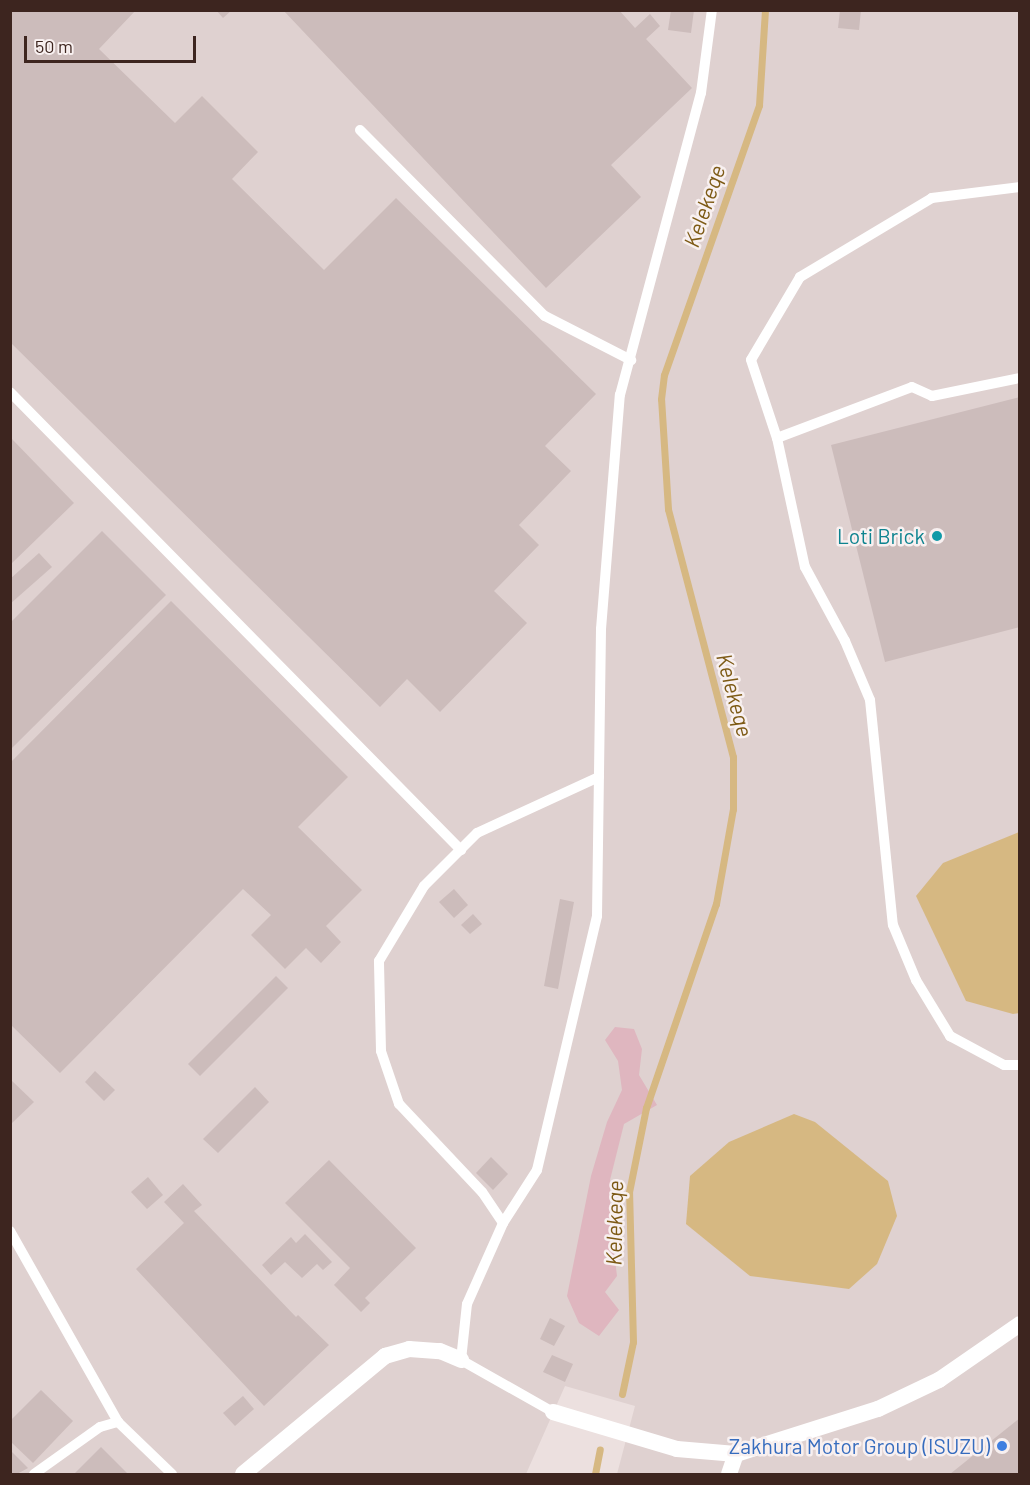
<!DOCTYPE html>
<html>
<head>
<meta charset="utf-8">
<style>
  body { margin:0 }
  #map { position:relative; width:1030px; height:1485px; overflow:hidden; background:#ece0df; font-family:Barlow,sans-serif }
  div>[style] { position:absolute }
  [style*='--x'] { left:calc(var(--x)*1px); top:calc(var(--y)*1px); width:calc(var(--w)*1px); rotate:calc(var(--a)*1deg) }
  .built>* { inset:0; background:#dfd1d0 }
  .green>* { inset:0; background:#dfb6bf }
  .water>* { inset:0; background:#d6b882 }
  .stream>* { height:7px; margin:-3.5px; padding:0 3.5px; transform-origin:3.5px; border-radius:3.5px; background:#d6b882 }
  .building>* { inset:0; background:#ccbcbb }
  .service>* { height:10px; margin:-5px; padding:0 5px; transform-origin:5px; border-radius:5px; background:#fff }
  .minor>* { height:16px; margin:-8px; padding:0 8px; transform-origin:8px; border-radius:8px; background:#fff }
  .dots>* { width:16px; height:16px; translate:-50% -50%; box-sizing:border-box; border:3px solid #f8f0f0; border-radius:50% }
  span { translate:-50% -50%; white-space:nowrap; text-align:center; line-height:1.15; -webkit-text-stroke:5px #f8f0f0; paint-order:stroke }
  .culture-label { font-size:21px; color:#0d838f }
  .right { translate:-100% -50%; text-align:right }
  .shop-label { font-size:21px; color:#366cbe }
  .water-label { font-size:22px; color:#7d5a15; font-style:italic }
  .frame { position:absolute; inset:0; border:12px solid #3d251f; pointer-events:none }
  .scale { position:absolute; left:24px; top:36px; width:172px; height:27px; box-sizing:border-box; border:3px solid #3d251f; border-top:0; padding-left:8px; font-size:18px; line-height:21px; white-space:nowrap; color:#3d251f; -webkit-text-stroke:4px #f8f0f0; paint-order:stroke }
</style>
</head>
<body>
<div id="map">
  <div class="built">
    <i style="clip-path:polygon(10px 11px,1019px 11px,1019px 1474px,617px 1474px,635px 1406px,565px 1386px,526px 1474px,11px 1474px)"></i>
  </div>
  <div class="green">
    <i style="clip-path:polygon(615px 1027px,634px 1029px,642px 1049px,639px 1075px,657px 1105px,624px 1124px,610px 1180px,610px 1220px,617px 1276px,605px 1292px,619px 1310px,599px 1336px,579px 1323px,567px 1296px,591px 1176px,607px 1122px,622px 1090px,618px 1061px,605px 1040px)"></i>
  </div>
  <div class="water">
    <i style="clip-path:polygon(1019px 832px,1020px 1013px,1013px 1014px,966px 1001px,916px 896px,943px 863px)"></i>
    <i style="clip-path:polygon(794px 1114px,815px 1122px,888px 1181px,897px 1216px,877px 1264px,849px 1289px,750px 1276px,686px 1224px,690px 1176px,729px 1142px)"></i>
  </div>
  <div class="stream">
    <i style="--x:622;--y:1394;--w:53;--a:-78.1"></i>
    <i style="--x:633;--y:1342;--w:150;--a:-91.5"></i>
    <i style="--x:629;--y:1192;--w:86;--a:-78.6"></i>
    <i style="--x:646;--y:1108;--w:216;--a:-71.1"></i>
    <i style="--x:716;--y:904;--w:97;--a:-79.9"></i>
    <i style="--x:733;--y:809;--w:52;--a:-90"></i>
    <i style="--x:733;--y:757;--w:256;--a:-104.7"></i>
    <i style="--x:668;--y:509;--w:110;--a:-93.6"></i>
    <i style="--x:661;--y:399;--w:24;--a:-83"></i>
    <i style="--x:664;--y:375;--w:286;--a:-70.6"></i>
    <i style="--x:759;--y:105;--w:95;--a:-86.4"></i>
    <i style="--x:595;--y:1474;--w:25;--a:-79"></i>
  </div>
  <div class="building">
    <i style="clip-path:polygon(10px 10px,136px 10px,99px 49px,175px 123px,202px 96px,258px 152px,232px 179px,324px 270px,396px 198px,596px 394px,545px 446px,571px 471px,519px 525px,539px 545px,494px 591px,527px 623px,440px 712px,407px 679px,380px 707px,10px 342px)"></i>
    <i style="clip-path:polygon(216px 10px,232px 10px,223px 18px)"></i>
    <i style="clip-path:polygon(283px 10px,619px 10px,635px 28px,650px 14px,660px 26px,646px 39px,692px 88px,611px 165px,641px 197px,546px 288px)"></i>
    <i style="clip-path:polygon(671px 10px,694px 10px,691px 33px,668px 30px)"></i>
    <i style="clip-path:polygon(840px 10px,861px 10px,859px 30px,838px 28px)"></i>
    <i style="clip-path:polygon(1020px 397px,1020px 627px,885px 662px,831px 445px)"></i>
    <i style="clip-path:polygon(10px 437px,74px 503px,10px 565px)"></i>
    <i style="clip-path:polygon(102px 531px,166px 595px,10px 750px,10px 623px)"></i>
    <i style="clip-path:polygon(39px 553px,52px 567px,10px 604px,10px 579px)"></i>
    <i style="clip-path:polygon(171px 601px,348px 777px,298px 827px,362px 890px,326px 926px,341px 942px,321px 963px,306px 948px,285px 969px,251px 935px,271px 915px,243px 889px,60px 1073px,10px 1024px,10px 763px)"></i>
    <i style="clip-path:polygon(454px 889px,468px 905px,454px 918px,439px 902px)"></i>
    <i style="clip-path:polygon(560px 899px,574px 902px,558px 989px,544px 986px)"></i>
    <i style="clip-path:polygon(473px 914px,482px 924px,470px 934px,461px 925px)"></i>
    <i style="clip-path:polygon(276px 976px,288px 988px,200px 1076px,188px 1064px)"></i>
    <i style="clip-path:polygon(95px 1071px,115px 1090px,104px 1101px,85px 1082px)"></i>
    <i style="clip-path:polygon(10px 1079px,34px 1102px,10px 1125px)"></i>
    <i style="clip-path:polygon(255px 1087px,269px 1102px,218px 1153px,203px 1139px)"></i>
    <i style="clip-path:polygon(491px 1157px,508px 1174px,493px 1190px,476px 1173px)"></i>
    <i style="clip-path:polygon(329px 1160px,416px 1248px,365px 1298px,370px 1303px,361px 1312px,334px 1285px,350px 1268px,285px 1203px)"></i>
    <i style="clip-path:polygon(148px 1177px,163px 1195px,147px 1209px,131px 1192px)"></i>
    <i style="clip-path:polygon(183px 1184px,202px 1205px,194px 1211px,296px 1317px,298px 1315px,329px 1345px,264px 1406px,136px 1269px,184px 1223px,164px 1202px)"></i>
    <i style="clip-path:polygon(305px 1234px,332px 1262px,323px 1270px,317px 1264px,302px 1278px,285px 1262px,271px 1275px,262px 1265px,291px 1237px,296px 1243px)"></i>
    <i style="clip-path:polygon(550px 1318px,565px 1326px,554px 1346px,540px 1339px)"></i>
    <i style="clip-path:polygon(552px 1355px,573px 1364px,565px 1382px,543px 1372px)"></i>
    <i style="clip-path:polygon(41px 1390px,73px 1421px,33px 1463px,10px 1441px,10px 1421px)"></i>
    <i style="clip-path:polygon(243px 1396px,254px 1409px,235px 1426px,223px 1413px)"></i>
    <i style="clip-path:polygon(1020px 1418px,1020px 1474px,950px 1474px)"></i>
    <i style="clip-path:polygon(101px 1447px,128px 1474px,74px 1474px)"></i>
    <i style="clip-path:polygon(10px 1450px,28px 1468px,17px 1474px,10px 1474px)"></i>
  </div>
  <div class="service">
    <i style="--x:360;--y:130;--w:262;--a:45.2"></i>
    <i style="--x:545;--y:316;--w:97;--a:27.1"></i>
    <i style="--x:1020;--y:187;--w:89;--a:172.9"></i>
    <i style="--x:932;--y:198;--w:154;--a:149.1"></i>
    <i style="--x:800;--y:277;--w:96;--a:120.6"></i>
    <i style="--x:751;--y:360;--w:82;--a:71.6"></i>
    <i style="--x:777;--y:438;--w:132;--a:77.8"></i>
    <i style="--x:805;--y:567;--w:84;--a:61.6"></i>
    <i style="--x:845;--y:641;--w:64;--a:67"></i>
    <i style="--x:870;--y:700;--w:226;--a:84.2"></i>
    <i style="--x:893;--y:925;--w:60;--a:67.3"></i>
    <i style="--x:916;--y:980;--w:66;--a:58.7"></i>
    <i style="--x:950;--y:1036;--w:61;--a:28.2"></i>
    <i style="--x:1004;--y:1065;--w:16;--a:0"></i>
    <i style="--x:10;--y:392;--w:643;--a:45.44"></i>
    <i style="--x:777;--y:438;--w:144;--a:-20.7"></i>
    <i style="--x:912;--y:387;--w:22;--a:24"></i>
    <i style="--x:932;--y:396;--w:90;--a:-11.6"></i>
    <i style="--x:503;--y:1223;--w:37;--a:-124"></i>
    <i style="--x:482;--y:1192;--w:121;--a:-133.3"></i>
    <i style="--x:399;--y:1104;--w:56;--a:-108.8"></i>
    <i style="--x:381;--y:1051;--w:90;--a:-91.3"></i>
    <i style="--x:379;--y:961;--w:87;--a:-59"></i>
    <i style="--x:424;--y:886;--w:75;--a:-45"></i>
    <i style="--x:477;--y:833;--w:134;--a:-24.7"></i>
    <i style="--x:10;--y:1231;--w:219;--a:60.5"></i>
    <i style="--x:118;--y:1422;--w:75;--a:43.9"></i>
    <i style="--x:553;--y:1412;--w:106;--a:-150.5"></i>
    <i style="--x:461;--y:1360;--w:56;--a:-83.9"></i>
    <i style="--x:467;--y:1304;--w:89;--a:-66"></i>
    <i style="--x:503;--y:1223;--w:63;--a:-57.3"></i>
    <i style="--x:537;--y:1170;--w:261;--a:-76.7"></i>
    <i style="--x:597;--y:916;--w:287;--a:-89.2"></i>
    <i style="--x:601;--y:629;--w:235;--a:-85.4"></i>
    <i style="--x:620;--y:395;--w:313;--a:-75"></i>
    <i style="--x:701;--y:93;--w:84;--a:-82.5"></i>
    <i style="--x:34;--y:1474;--w:81;--a:-35.5"></i>
    <i style="--x:100;--y:1427;--w:19;--a:-16"></i>
  </div>
  <div class="minor">
    <i style="--x:553;--y:1412;--w:129;--a:16.6"></i>
    <i style="--x:677;--y:1449;--w:59;--a:4.8"></i>
    <i style="--x:736;--y:1454;--w:149;--a:-17.6"></i>
    <i style="--x:878;--y:1409;--w:68;--a:-25.4"></i>
    <i style="--x:939;--y:1380;--w:98;--a:-34.7"></i>
    <i style="--x:243;--y:1474;--w:185;--a:-39.7"></i>
    <i style="--x:385;--y:1356;--w:25;--a:-16"></i>
    <i style="--x:409;--y:1349;--w:31;--a:4"></i>
    <i style="--x:440;--y:1351;--w:23;--a:23"></i>
    <i style="--x:729;--y:1474;--w:21;--a:-71"></i>
  </div>
  <div class="dots">
    <i style="left:937px;top:536px;background:#0f9aa8"></i>
    <i style="left:1002px;top:1446px;background:#3f7fe0"></i>
  </div>
  <div class="culture-label">
    <span class="right" style="left:925px;top:536px">Loti Brick</span>
  </div>
  <div class="shop-label">
    <span class="right" style="left:990px;top:1446px">Zakhura Motor Group (ISUZU)</span>
  </div>
  <div class="water-label">
    <span style="left:704px;top:206px;rotate:-71deg">Kelekeqe</span>
    <span style="left:735px;top:695px;rotate:75deg">Kelekeqe</span>
    <span style="left:614px;top:1223px;rotate:-89deg">Kelekeqe</span>
  </div>
  <div class="frame"></div>
  <div class="scale">50 m</div>
</div>
</body>
</html>
